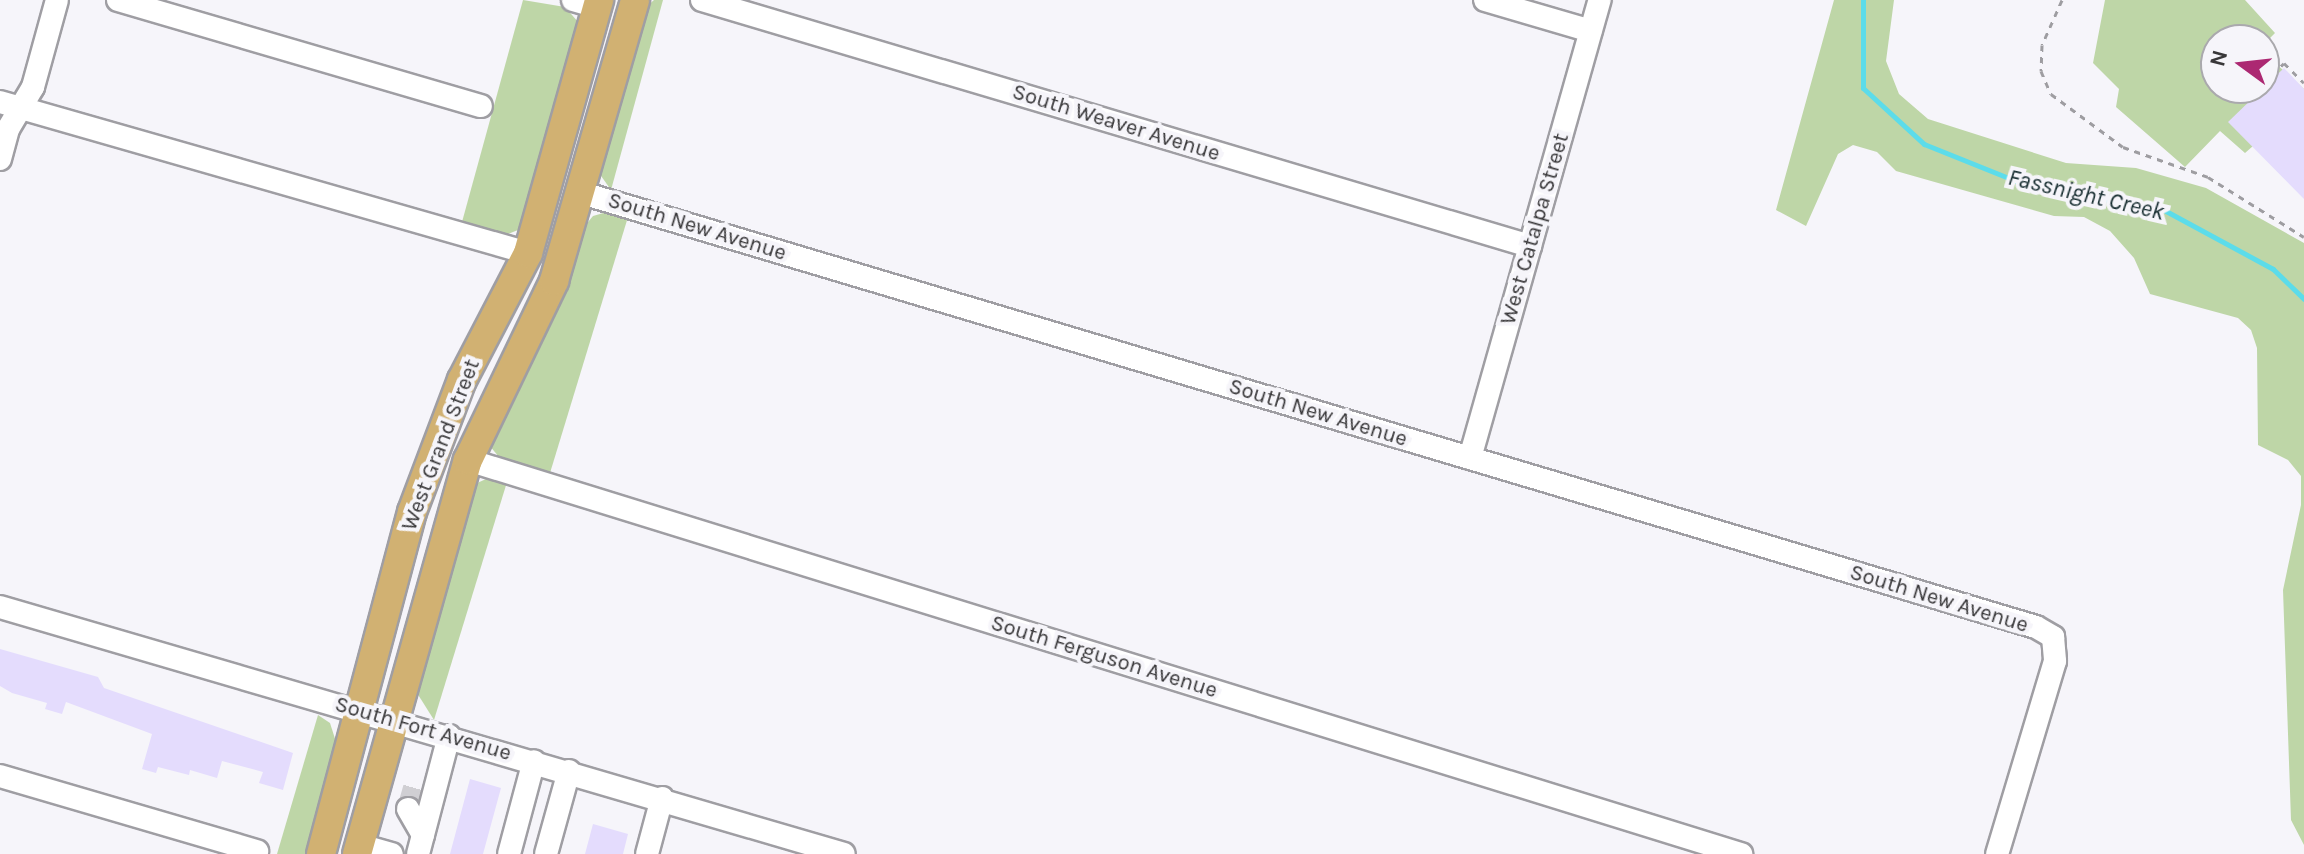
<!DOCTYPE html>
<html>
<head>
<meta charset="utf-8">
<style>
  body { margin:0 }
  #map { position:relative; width:2304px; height:854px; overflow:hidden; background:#f6f5fa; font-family:Karla,sans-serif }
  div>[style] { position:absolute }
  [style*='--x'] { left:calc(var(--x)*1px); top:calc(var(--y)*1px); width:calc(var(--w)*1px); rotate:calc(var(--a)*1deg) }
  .green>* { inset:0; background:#bed6a7 }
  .stream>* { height:5px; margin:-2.5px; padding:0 2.5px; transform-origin:2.5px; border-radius:2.5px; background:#5cdcea }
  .building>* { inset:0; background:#e4dcfd }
  .minor-tunnel>* { height:22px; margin-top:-11px; transform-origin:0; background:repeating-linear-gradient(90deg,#d0cfd3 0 22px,transparent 0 33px) }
  .path>* { height:3px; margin-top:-1.5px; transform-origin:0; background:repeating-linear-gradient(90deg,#9e9da1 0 6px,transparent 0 12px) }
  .roads { filter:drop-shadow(2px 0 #9f9ea3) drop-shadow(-2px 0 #9f9ea3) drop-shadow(0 2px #9f9ea3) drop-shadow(0 -2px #9f9ea3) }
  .minor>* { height:22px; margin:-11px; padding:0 11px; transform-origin:11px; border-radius:11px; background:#fff }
  .major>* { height:28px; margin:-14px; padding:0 14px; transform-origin:14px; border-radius:14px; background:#d1b172 }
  span { translate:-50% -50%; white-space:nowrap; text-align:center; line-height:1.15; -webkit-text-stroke:8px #f6f5fa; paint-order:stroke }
  .street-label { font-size:22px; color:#383739 }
  .water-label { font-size:24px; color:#172d30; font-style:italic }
  .north { position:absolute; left:2200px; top:24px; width:80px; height:80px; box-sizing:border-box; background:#f6f5fa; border:2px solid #aaa9ad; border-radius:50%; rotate:285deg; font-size:22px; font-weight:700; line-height:32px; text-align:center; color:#383739 }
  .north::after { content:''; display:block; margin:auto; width:28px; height:36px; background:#ac2872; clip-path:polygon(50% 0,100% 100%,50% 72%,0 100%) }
</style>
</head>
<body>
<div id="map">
  <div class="green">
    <i style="clip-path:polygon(523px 0,565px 7px,579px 23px,523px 228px,508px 234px,462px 222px)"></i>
    <i style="clip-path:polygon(654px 0,663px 0,611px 190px,599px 173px,645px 8px)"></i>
    <i style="clip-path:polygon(1834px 0,1894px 0,1886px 61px,1899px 94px,1928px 119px,2066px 163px,2136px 168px,2206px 188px,2304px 243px,2304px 845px,2291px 820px,2283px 590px,2301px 505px,2301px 476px,2288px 460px,2258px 445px,2257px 348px,2251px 330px,2238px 318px,2150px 294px,2134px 258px,2110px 231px,2084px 217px,2054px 216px,1896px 171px,1877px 152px,1853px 145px,1838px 154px,1806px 226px,1776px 210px)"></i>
    <i style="clip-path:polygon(2105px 0,2245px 0,2275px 33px,2264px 44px,2264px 40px,2216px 40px,2216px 88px,2264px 88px,2264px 53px,2304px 89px,2304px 198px,2253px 146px,2245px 153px,2220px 131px,2185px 167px,2116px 107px,2119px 89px,2093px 63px)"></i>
    <i style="clip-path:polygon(607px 212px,628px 217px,550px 473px,499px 457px,489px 445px,583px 228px,593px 216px)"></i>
    <i style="clip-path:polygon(486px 479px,507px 482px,434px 720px,417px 693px,475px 484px)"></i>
    <i style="clip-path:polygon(318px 715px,330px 723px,337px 745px,310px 854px,277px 854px)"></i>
  </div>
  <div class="stream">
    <i style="--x:1863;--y:0;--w:88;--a:90"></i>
    <i style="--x:1863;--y:88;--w:83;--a:42.6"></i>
    <i style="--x:1924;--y:144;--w:110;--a:21.9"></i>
    <i style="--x:2026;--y:185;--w:140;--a:10.3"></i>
    <i style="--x:2164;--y:210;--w:124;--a:28.4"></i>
    <i style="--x:2273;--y:269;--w:43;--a:44.1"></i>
  </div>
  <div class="building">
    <i style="clip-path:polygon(2284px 68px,2304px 89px,2304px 199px,2228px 122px)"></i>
    <i style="clip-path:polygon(0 649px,98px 677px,104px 688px,293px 753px,283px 790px,259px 783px,263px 772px,222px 761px,217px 778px,190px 770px,189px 775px,158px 767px,156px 773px,142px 769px,152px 734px,66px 702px,62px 714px,45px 709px,47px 703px,12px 693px,0 686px)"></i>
    <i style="clip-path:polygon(470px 779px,501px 788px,483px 854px,450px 854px)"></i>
    <i style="clip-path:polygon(593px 824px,628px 834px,623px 854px,585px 854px)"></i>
  </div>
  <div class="minor-tunnel">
    <i style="--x:408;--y:809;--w:26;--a:-74"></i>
  </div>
  <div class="path">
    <i style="--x:2062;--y:0;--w:49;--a:114"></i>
    <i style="--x:2042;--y:45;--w:26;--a:92"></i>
    <i style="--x:2041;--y:71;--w:25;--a:67"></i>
    <i style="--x:2051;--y:94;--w:89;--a:36.4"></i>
    <i style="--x:2123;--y:147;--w:90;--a:19.4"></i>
    <i style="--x:2208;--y:177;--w:113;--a:32"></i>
    <i style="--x:2264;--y:83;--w:28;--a:-45"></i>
    <i style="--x:2284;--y:63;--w:28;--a:45"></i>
    <i style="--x:2253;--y:94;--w:8;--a:-45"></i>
  </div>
  <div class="roads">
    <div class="minor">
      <i style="--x:118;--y:0;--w:378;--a:16.3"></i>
      <i style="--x:573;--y:0;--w:25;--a:16"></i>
      <i style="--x:702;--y:0;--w:864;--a:16.55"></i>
      <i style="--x:1485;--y:0;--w:110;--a:16.3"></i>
      <i style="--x:0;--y:102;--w:549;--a:15.96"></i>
      <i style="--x:0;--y:159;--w:31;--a:-75"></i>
      <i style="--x:8;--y:129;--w:49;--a:-59.2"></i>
      <i style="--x:33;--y:87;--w:90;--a:-74.6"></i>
      <i style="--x:582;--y:193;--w:1517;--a:16.62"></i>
      <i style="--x:2036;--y:627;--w:20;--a:30"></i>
      <i style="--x:2053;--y:637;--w:24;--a:85"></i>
      <i style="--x:2055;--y:661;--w:202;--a:106.7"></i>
      <i style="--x:1470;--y:458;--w:476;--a:-74.2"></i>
      <i style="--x:468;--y:460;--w:1333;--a:17.2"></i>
      <i style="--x:0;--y:607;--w:879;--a:16.31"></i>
      <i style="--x:0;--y:776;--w:268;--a:16.3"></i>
      <i style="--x:408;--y:809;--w:30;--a:60"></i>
      <i style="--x:360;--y:845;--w:33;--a:16"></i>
      <i style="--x:418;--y:854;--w:122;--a:-75.3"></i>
      <i style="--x:509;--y:854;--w:96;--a:-75"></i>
      <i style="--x:546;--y:854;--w:86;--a:-74.5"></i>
      <i style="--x:647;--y:854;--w:58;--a:-75"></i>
    </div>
    <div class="major">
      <i style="--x:321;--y:854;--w:354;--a:-75.1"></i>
      <i style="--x:412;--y:512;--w:141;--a:-69.3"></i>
      <i style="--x:462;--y:380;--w:143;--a:-62.5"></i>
      <i style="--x:528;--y:253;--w:263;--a:-74.3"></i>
      <i style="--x:357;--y:854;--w:409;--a:-74.3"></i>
      <i style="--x:468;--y:460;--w:199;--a:-64.3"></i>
      <i style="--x:554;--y:281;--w:292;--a:-73.9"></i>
    </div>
  </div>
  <div class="street-label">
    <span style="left:1116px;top:123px;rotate:17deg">South Weaver Avenue</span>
    <span style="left:697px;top:227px;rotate:17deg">South New Avenue</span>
    <span style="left:1535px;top:229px;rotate:-74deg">West Catalpa Street</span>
    <span style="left:1318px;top:413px;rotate:17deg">South New Avenue</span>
    <span style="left:441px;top:445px;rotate:-69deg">West Grand Street</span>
    <span style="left:1939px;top:599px;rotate:17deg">South New Avenue</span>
    <span style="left:1104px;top:657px;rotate:17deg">South Ferguson Avenue</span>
    <span style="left:423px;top:729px;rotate:16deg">South Fort Avenue</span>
  </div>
  <div class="water-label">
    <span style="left:2086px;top:195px;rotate:13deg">Fassnight Creek</span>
  </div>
  <div class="north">N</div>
</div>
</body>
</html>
